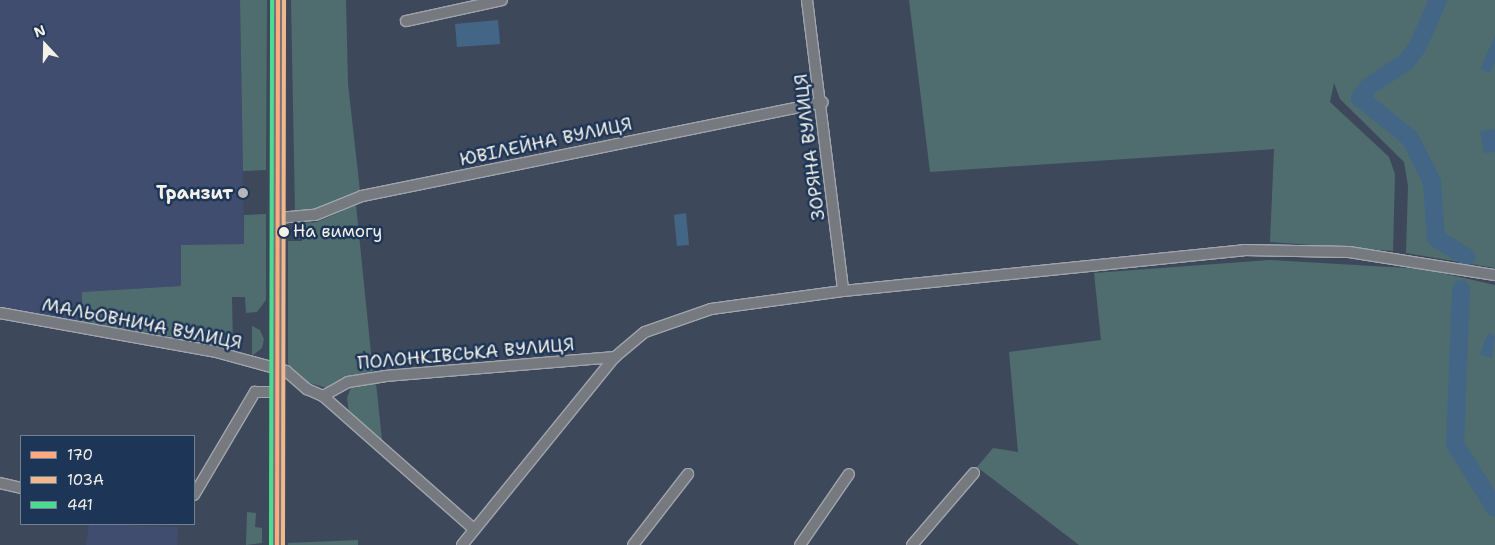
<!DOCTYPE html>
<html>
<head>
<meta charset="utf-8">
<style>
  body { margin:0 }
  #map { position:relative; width:1495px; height:545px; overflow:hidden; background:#3e485b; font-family:"Shantell Sans",sans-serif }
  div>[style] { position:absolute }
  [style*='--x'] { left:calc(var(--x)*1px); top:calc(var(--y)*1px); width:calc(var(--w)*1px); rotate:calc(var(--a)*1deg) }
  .built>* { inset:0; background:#414d6f }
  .green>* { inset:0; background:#4f6d6f }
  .water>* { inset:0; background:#436687 }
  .river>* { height:18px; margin:-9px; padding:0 9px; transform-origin:9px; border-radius:9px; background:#436687 }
  .roads { filter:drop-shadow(1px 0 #a0a4ab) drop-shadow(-1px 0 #a0a4ab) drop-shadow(0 1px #a0a4ab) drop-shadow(0 -1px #a0a4ab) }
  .minor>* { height:10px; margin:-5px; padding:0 5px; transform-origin:5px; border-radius:5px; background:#767a7f }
  .major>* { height:12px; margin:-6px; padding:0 6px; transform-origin:6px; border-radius:6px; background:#72767a }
  .bus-1>* { height:4px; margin:-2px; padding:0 2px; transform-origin:2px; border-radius:2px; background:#ffa980 }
  .bus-2>* { height:4px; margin:-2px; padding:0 2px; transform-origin:2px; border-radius:2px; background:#f1b78d }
  .bus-3>* { height:4px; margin:-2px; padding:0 2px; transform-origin:2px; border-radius:2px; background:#4ddb92 }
  .dots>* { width:14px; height:14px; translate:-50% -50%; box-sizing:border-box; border:2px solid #1d3557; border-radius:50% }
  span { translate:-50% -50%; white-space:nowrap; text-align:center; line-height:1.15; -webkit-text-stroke:5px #1d3557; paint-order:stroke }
  .bus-label { font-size:17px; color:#f4f1e8 }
  .left { translate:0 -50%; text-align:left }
  .street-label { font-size:18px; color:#f4f1e8 }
  .poi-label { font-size:18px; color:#f4f1e8; font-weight:700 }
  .right { translate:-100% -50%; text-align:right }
  .legend { position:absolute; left:20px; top:435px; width:175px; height:90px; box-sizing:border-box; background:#1d3557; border:1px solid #738091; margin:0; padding:6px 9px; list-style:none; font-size:15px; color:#f4f1e8 }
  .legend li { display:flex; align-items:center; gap:10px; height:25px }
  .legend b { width:25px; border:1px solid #738091 }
  .north { position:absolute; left:20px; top:20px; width:50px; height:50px; -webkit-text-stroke:4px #1d3557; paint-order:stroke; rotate:339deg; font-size:14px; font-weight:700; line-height:20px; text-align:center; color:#f4f1e8 }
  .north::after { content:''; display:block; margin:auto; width:18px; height:22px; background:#f4f1e8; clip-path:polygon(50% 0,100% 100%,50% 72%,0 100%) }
</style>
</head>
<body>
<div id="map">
  <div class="built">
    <i style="clip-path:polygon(0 0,240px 0,244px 244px,181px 245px,182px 286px,82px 292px,82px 322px,0 307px)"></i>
    <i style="clip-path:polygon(89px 524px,178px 527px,177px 545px,86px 545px)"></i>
  </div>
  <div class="green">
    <i style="clip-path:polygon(240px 0,267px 0,266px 170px,243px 171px)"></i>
    <i style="clip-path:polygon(291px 0,346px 0,348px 84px,360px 191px,314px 211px,295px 212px)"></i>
    <i style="clip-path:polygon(909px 0,1495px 0,1495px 268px,1406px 253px,1408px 186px,1404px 162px,1340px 99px,1334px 83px,1330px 102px,1389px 157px,1395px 174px,1393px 251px,1270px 242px,1274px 149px,930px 172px)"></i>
    <i style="clip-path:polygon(356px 205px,373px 373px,346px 377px,327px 388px,306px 382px,288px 364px,288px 241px,302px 241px,302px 223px,317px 222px)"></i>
    <i style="clip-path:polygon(266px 214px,266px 300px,257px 312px,246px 313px,245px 297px,232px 297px,233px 347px,82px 322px,82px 292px,181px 286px,181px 245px,244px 244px,244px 215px)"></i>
    <i style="clip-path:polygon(1269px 260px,1424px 269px,1495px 285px,1495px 545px,1079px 545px,977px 467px,993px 448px,1018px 452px,1009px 352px,1101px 340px,1094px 273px)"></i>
    <i style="clip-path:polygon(252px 326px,260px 330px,264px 339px,262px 348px,252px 356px)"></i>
    <i style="clip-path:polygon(376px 383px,382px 440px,349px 414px,347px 398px,351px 387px)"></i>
    <i style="clip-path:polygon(247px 512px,256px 513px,255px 527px,262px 528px,262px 543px,246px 545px)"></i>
    <i style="clip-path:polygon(358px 540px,358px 545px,288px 545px,288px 543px)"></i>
  </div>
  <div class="water">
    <i style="clip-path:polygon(498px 20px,500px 44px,457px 47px,455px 24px)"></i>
    <i style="clip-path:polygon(1495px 36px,1495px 62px,1490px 73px,1480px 69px)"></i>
    <i style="clip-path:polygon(1495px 129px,1495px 152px,1484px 153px,1480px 131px)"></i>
    <i style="clip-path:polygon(686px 213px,689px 245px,677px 246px,674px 215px)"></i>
    <i style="clip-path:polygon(1488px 333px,1495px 336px,1492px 358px,1480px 354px)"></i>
  </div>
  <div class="river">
    <i style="--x:1438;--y:0;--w:50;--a:113.5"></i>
    <i style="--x:1418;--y:46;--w:20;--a:127"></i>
    <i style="--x:1406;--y:62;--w:44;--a:147"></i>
    <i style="--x:1369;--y:86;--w:15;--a:127"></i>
    <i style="--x:1360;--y:98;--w:64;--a:38.7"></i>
    <i style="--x:1410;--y:138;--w:49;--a:63.4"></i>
    <i style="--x:1432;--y:182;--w:56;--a:85.9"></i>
    <i style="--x:1436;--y:238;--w:36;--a:32"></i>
    <i style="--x:1461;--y:289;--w:155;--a:92.2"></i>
    <i style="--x:1455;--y:444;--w:75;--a:58"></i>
  </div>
  <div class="roads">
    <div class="minor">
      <i style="--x:807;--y:0;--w:293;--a:82.9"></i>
      <i style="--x:406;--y:21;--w:98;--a:-12.3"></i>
      <i style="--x:278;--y:218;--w:37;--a:-5"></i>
      <i style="--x:315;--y:215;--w:51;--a:-22"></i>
      <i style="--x:362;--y:196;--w:470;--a:-11.5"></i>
      <i style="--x:0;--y:313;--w:219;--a:10.2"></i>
      <i style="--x:216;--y:352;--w:73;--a:15.2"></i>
      <i style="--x:286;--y:371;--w:28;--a:41"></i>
      <i style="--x:307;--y:389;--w:17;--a:24"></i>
      <i style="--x:323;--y:396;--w:201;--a:41.4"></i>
      <i style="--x:323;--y:396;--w:29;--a:-29"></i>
      <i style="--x:348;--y:382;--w:37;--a:-9"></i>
      <i style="--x:385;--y:376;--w:231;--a:-4.7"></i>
      <i style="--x:0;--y:483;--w:22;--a:13"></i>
      <i style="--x:194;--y:495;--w:120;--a:-59.4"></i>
      <i style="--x:255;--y:392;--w:22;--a:0"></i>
      <i style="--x:462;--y:545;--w:242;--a:-50.9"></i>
      <i style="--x:615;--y:357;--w:39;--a:-40"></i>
      <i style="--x:645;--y:332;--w:70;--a:-19.2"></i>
      <i style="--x:711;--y:309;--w:133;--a:-7.8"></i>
      <i style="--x:843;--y:291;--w:403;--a:-5.8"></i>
      <i style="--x:1244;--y:250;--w:105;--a:1.1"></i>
      <i style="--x:1349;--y:252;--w:148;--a:9"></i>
      <i style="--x:633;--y:545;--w:90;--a:-52.2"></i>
      <i style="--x:800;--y:545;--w:86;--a:-55.4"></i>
      <i style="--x:912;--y:545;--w:95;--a:-49.3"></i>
    </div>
    <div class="major">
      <i style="--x:277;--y:545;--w:545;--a:-89.89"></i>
    </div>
  </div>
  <div class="bus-1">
    <i style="--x:277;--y:545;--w:545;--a:-89.89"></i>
  </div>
  <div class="bus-2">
    <i style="--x:283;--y:545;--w:545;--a:-89.89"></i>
  </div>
  <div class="bus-3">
    <i style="--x:271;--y:545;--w:545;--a:-89.89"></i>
  </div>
  <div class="dots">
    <i style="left:243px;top:193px;background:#b4b6b7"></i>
    <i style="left:284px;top:232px;background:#f4f1e8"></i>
  </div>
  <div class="bus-label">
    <span class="left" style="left:293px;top:232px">На вимогу</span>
  </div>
  <div class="street-label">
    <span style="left:546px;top:142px;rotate:-12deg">ЮВІЛЕЙНА ВУЛИЦЯ</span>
    <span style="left:810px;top:147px;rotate:-97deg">ЗОРЯНА ВУЛИЦЯ</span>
    <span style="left:142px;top:324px;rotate:11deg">МАЛЬОВНИЧА ВУЛИЦЯ</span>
    <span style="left:466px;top:354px;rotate:-5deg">ПОЛОНКІВСЬКА ВУЛИЦЯ</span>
  </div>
  <div class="poi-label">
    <span class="right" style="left:233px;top:193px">Транзит</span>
  </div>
  <ul class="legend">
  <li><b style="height:6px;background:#ffa980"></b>170</li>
  <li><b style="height:6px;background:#f1b78d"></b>103А</li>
  <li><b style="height:6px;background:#4ddb92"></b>441</li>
  </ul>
  <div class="north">N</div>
</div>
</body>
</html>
